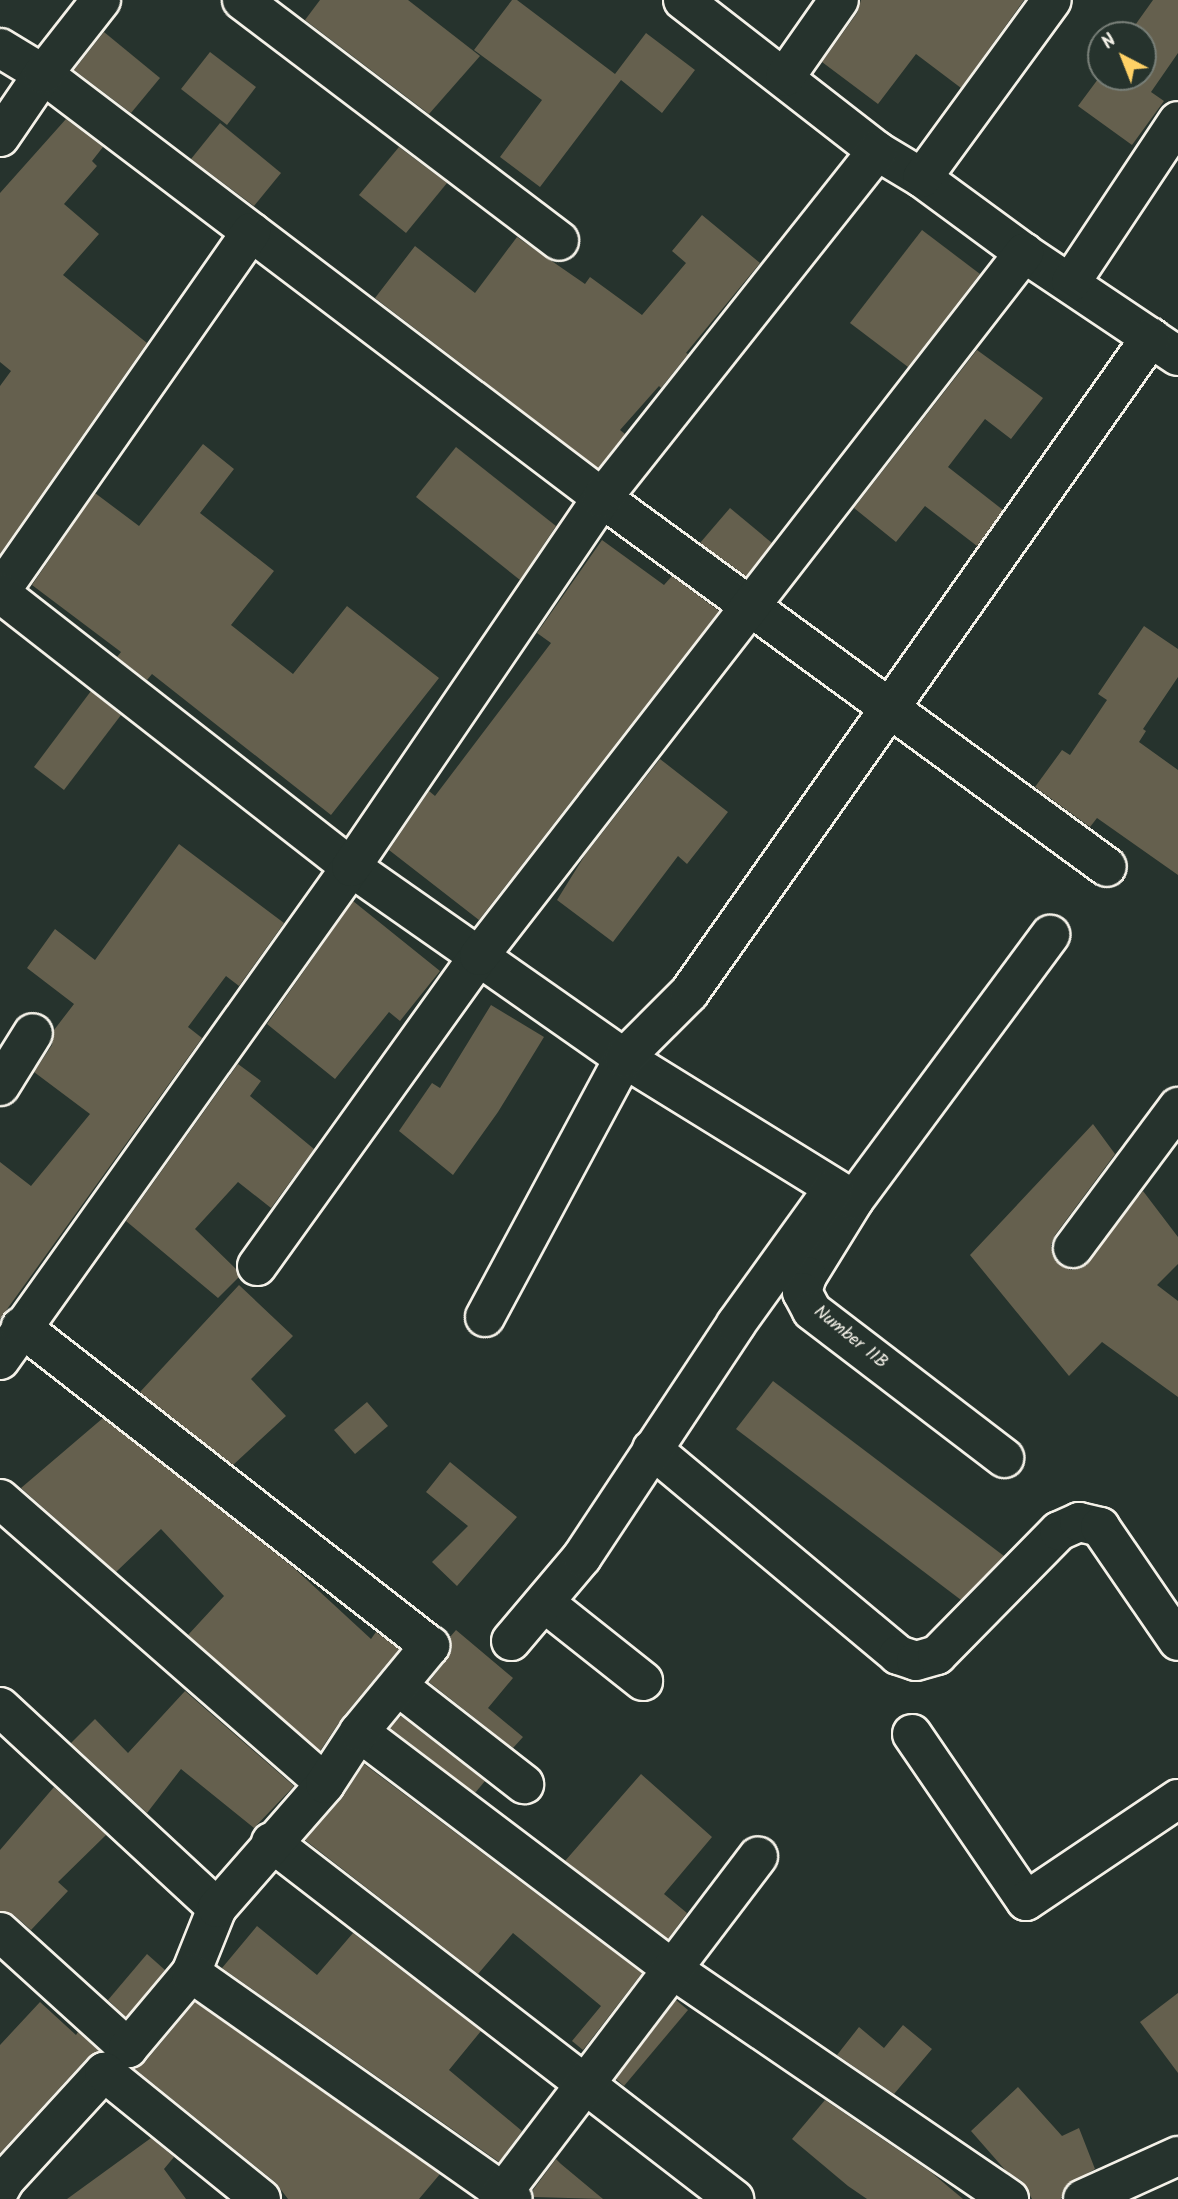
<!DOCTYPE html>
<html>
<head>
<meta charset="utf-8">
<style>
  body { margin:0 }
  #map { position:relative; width:1178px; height:2199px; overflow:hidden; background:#26332d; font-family:Kalam,sans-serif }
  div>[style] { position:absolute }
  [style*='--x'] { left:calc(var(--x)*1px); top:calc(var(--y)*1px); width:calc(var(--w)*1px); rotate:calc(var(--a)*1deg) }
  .building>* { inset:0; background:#65604e }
  .roads { filter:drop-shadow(2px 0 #f4f1e8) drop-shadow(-2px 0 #f4f1e8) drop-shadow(0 2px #f4f1e8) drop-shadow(0 -2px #f4f1e8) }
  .minor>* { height:38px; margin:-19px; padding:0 19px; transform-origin:19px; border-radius:19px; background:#26332d }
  span { translate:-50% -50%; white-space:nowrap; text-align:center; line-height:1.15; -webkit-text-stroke:5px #26332d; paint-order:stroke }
  .street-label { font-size:18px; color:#f4f1e8 }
  .north { position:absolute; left:1087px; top:21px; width:70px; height:70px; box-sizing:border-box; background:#26332d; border:2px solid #787f78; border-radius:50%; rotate:318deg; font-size:19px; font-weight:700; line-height:28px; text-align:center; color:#f4f1e8 }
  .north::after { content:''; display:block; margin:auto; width:24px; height:32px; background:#ffd166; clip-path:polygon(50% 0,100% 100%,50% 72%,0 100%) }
</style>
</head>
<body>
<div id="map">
  <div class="building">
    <i style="clip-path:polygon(320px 0,408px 0,480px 56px,429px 114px,305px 20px)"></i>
    <i style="clip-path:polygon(512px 0,517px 0,615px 74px,646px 33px,695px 70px,662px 113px,621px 80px,540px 187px,500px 157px,542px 100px,474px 50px)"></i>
    <i style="clip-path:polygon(861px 0,1024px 0,961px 88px,916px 54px,878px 104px,822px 62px,857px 13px)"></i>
    <i style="clip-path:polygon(1153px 0,1178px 0,1178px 53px,1151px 92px,1164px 101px,1132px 145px,1078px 106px,1101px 75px,1143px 77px,1143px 35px,1128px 35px)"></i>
    <i style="clip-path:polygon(104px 32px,160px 78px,131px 113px,74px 70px)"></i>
    <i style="clip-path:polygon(210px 52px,256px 87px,227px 125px,181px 89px)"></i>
    <i style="clip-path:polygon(66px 119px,103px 147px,92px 161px,97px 166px,64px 204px,99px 234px,63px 275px,147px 343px,0 554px,0 386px,11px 371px,0 362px,0 193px)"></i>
    <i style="clip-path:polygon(220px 123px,281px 173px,254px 206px,191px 159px)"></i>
    <i style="clip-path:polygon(399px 147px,447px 183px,406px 233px,359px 195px)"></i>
    <i style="clip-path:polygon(702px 215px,760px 263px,686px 353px,688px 354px,661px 388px,659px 386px,620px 430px,625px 434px,598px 468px,375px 298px,415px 246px,475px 293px,517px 237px,585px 284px,590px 277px,642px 315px,686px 263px,672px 251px)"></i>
    <i style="clip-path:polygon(922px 230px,980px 274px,908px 367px,850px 323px)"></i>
    <i style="clip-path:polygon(977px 350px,1043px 398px,1011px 439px,985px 419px,948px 467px,1003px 510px,977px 546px,925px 506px,896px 542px,854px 508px)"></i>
    <i style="clip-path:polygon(203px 444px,234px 469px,200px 513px,274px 571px,231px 625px,293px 674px,347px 606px,439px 678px,331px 815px,152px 674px,147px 680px,117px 657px,121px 652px,32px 585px,95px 493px,139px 526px)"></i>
    <i style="clip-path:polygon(456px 447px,556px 526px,520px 580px,416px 497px)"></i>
    <i style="clip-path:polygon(730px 508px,772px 543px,746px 576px,700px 543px)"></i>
    <i style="clip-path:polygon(602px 540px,664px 585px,672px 576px,719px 611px,479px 920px,389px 850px,429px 791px,435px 796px,551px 643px,537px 633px)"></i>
    <i style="clip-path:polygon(1144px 626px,1178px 649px,1178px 677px,1143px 729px,1146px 731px,1139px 742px,1178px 770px,1178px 875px,1097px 818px,1090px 827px,1035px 787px,1062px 750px,1070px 755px,1107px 700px,1098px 694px)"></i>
    <i style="clip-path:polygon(91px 691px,121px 715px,64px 790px,34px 767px)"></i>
    <i style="clip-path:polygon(660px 759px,728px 812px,687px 864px,678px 856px,613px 942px,557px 900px,585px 855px)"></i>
    <i style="clip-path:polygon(179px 844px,284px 923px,239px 986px,226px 976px,188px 1027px,202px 1038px,0 1319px,0 1162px,31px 1186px,90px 1114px,34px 1072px,52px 1045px,54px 1030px,74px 1004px,27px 968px,55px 929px,95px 960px)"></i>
    <i style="clip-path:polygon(353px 901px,440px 971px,400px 1021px,389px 1012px,335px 1079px,267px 1024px)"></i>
    <i style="clip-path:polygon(491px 1005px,544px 1037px,498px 1112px,453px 1175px,399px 1131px,432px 1083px,440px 1088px)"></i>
    <i style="clip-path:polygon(238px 1064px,261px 1081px,250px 1096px,314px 1149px,271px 1208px,238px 1182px,195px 1229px,236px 1269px,239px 1277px,218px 1298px,126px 1221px)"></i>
    <i style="clip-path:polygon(1093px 1124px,1115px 1154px,1055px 1235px,1051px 1245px,1053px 1256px,1061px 1266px,1071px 1270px,1082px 1268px,1143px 1191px,1178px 1237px,1178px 1264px,1157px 1285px,1178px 1301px,1178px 1397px,1102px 1342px,1069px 1376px,970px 1255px)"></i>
    <i style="clip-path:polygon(239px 1285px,293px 1336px,251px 1379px,286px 1416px,233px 1465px,140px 1392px)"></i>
    <i style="clip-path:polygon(773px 1381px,1004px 1556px,961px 1600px,736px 1429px)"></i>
    <i style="clip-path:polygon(367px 1402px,388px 1426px,355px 1454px,334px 1430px)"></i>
    <i style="clip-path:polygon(103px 1418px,294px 1568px,371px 1639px,376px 1632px,399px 1649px,342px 1718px,320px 1751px,188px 1635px,224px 1596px,161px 1529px,116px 1572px,21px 1488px)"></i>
    <i style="clip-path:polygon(450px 1462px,517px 1517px,457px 1586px,432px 1562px,468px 1526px,426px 1492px)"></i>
    <i style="clip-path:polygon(456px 1630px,513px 1678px,488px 1708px,523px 1737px,513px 1748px,429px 1682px,447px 1659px,452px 1649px,450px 1637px)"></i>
    <i style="clip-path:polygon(185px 1691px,294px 1786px,254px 1828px,181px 1769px,147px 1813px,71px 1743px,95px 1719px,128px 1753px)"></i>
    <i style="clip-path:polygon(401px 1716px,485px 1781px,475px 1793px,390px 1728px)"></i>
    <i style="clip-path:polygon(364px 1764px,642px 1973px,583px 2050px,572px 2041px,601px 2006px,513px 1933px,478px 1974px,305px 1840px,342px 1798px)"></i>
    <i style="clip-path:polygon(641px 1774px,712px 1837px,664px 1894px,687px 1913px,668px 1939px,565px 1861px)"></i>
    <i style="clip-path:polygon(54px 1787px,106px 1835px,58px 1882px,68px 1891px,31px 1930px,14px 1915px,0 1911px,0 1850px)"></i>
    <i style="clip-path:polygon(257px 1926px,317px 1975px,353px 1933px,481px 2031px,449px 2070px,522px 2131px,499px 2162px,222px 1968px)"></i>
    <i style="clip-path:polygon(147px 1954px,165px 1970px,126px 2017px,108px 2000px)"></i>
    <i style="clip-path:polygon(1178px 1993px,1178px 2073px,1140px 2022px)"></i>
    <i style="clip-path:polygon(676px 2000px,688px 2010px,624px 2086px,616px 2079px)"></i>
    <i style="clip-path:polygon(40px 2002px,76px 2035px,78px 2032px,99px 2051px,88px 2057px,0 2153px,0 2045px)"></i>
    <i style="clip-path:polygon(195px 2002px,440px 2174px,419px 2199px,288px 2199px,275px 2182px,135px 2069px,145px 2062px)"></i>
    <i style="clip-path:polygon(903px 2025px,932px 2049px,894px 2094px,837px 2055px,859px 2027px,884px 2048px)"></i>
    <i style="clip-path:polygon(1018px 2087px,1062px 2136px,1079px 2128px,1095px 2169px,1066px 2186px,1061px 2199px,1032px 2199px,1022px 2181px,1006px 2171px,971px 2131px)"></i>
    <i style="clip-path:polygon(825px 2100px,932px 2173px,963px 2199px,867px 2199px,848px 2186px,792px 2139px)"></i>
    <i style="clip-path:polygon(151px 2138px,174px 2157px,164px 2169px,186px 2199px,67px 2199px)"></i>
    <i style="clip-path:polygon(556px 2159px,561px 2164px,603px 2199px,534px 2197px,533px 2190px)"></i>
  </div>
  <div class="roads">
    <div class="minor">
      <i style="--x:242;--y:0;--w:398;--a:37.2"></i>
      <i style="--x:683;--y:0;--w:246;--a:37.9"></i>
      <i style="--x:877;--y:151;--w:52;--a:31"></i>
      <i style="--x:922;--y:178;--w:127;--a:36.3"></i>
      <i style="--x:1024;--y:253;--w:185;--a:33.8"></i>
      <i style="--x:0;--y:48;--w:50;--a:31.2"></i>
      <i style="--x:43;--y:74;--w:702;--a:37.18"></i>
      <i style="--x:602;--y:498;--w:625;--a:36.16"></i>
      <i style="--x:785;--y:77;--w:94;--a:-55"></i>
      <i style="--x:0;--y:137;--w:76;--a:-55.7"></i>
      <i style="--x:43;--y:74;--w:94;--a:-51.9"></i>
      <i style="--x:922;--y:178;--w:220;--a:-53.9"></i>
      <i style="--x:1071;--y:282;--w:193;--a:-56.4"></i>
      <i style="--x:0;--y:592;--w:439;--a:-55.1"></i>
      <i style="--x:0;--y:593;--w:445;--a:38"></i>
      <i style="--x:351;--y:867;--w:333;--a:35"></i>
      <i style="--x:624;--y:1058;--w:270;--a:31.7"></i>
      <i style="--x:854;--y:1200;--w:89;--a:121.7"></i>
      <i style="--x:807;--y:1276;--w:17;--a:107"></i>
      <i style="--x:802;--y:1292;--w:21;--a:62"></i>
      <i style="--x:812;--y:1311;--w:242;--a:37.4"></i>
      <i style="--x:0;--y:1086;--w:62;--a:-58.1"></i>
      <i style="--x:854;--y:1200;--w:330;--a:-53.5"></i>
      <i style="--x:1073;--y:1248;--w:176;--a:-53.3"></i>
      <i style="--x:257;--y:1266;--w:381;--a:-54.4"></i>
      <i style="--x:479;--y:956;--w:890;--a:-52.22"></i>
      <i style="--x:485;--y:1317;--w:294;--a:-61.8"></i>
      <i style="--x:624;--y:1058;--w:92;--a:-45"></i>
      <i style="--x:689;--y:993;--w:802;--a:-54.84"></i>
      <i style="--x:0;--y:1360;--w:605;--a:-54.55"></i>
      <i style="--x:351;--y:867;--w:446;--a:-55.8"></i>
      <i style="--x:602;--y:498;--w:443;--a:-51.6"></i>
      <i style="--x:652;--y:1449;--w:321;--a:39.9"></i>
      <i style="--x:898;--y:1655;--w:19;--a:18"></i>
      <i style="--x:916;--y:1661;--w:22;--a:-16"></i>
      <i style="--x:937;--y:1655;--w:174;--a:-45.5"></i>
      <i style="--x:1059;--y:1531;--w:22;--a:-24"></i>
      <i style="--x:1079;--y:1522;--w:22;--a:13"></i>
      <i style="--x:1100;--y:1527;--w:138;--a:55.6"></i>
      <i style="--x:0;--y:1499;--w:432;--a:41.2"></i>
      <i style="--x:546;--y:1604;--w:124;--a:38.4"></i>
      <i style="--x:511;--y:1641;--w:110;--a:-49.8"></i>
      <i style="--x:582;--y:1557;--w:279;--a:-56.5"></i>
      <i style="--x:736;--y:1324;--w:166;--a:-54.3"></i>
      <i style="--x:398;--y:1686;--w:160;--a:37.9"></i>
      <i style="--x:0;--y:1707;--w:296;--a:42.8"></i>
      <i style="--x:359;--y:1732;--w:393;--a:37.1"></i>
      <i style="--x:672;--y:1969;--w:408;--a:34.3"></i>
      <i style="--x:912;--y:1734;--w:202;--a:55.7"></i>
      <i style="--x:1026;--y:1901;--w:183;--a:-33.9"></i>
      <i style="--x:271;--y:1842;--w:585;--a:37.63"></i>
      <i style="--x:0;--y:1932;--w:173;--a:42.2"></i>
      <i style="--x:128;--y:2048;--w:98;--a:-50"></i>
      <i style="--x:191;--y:1973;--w:70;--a:-68.2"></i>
      <i style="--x:217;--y:1908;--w:164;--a:-48.9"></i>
      <i style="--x:325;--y:1784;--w:62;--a:-56.8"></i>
      <i style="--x:359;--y:1732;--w:112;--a:-50.5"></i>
      <i style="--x:430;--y:1646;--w:519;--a:-142.05"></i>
      <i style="--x:191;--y:1973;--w:393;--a:35.1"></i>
      <i style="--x:0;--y:2189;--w:10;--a:-61"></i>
      <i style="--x:5;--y:2180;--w:147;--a:-47.5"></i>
      <i style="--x:104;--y:2072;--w:202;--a:39"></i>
      <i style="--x:498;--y:2199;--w:430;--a:-52.8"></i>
      <i style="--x:1083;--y:2199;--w:104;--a:-24.4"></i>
    </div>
  </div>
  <div class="street-label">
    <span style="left:850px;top:1338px;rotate:39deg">Number 11B</span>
  </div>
  <div class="north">N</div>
</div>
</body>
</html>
